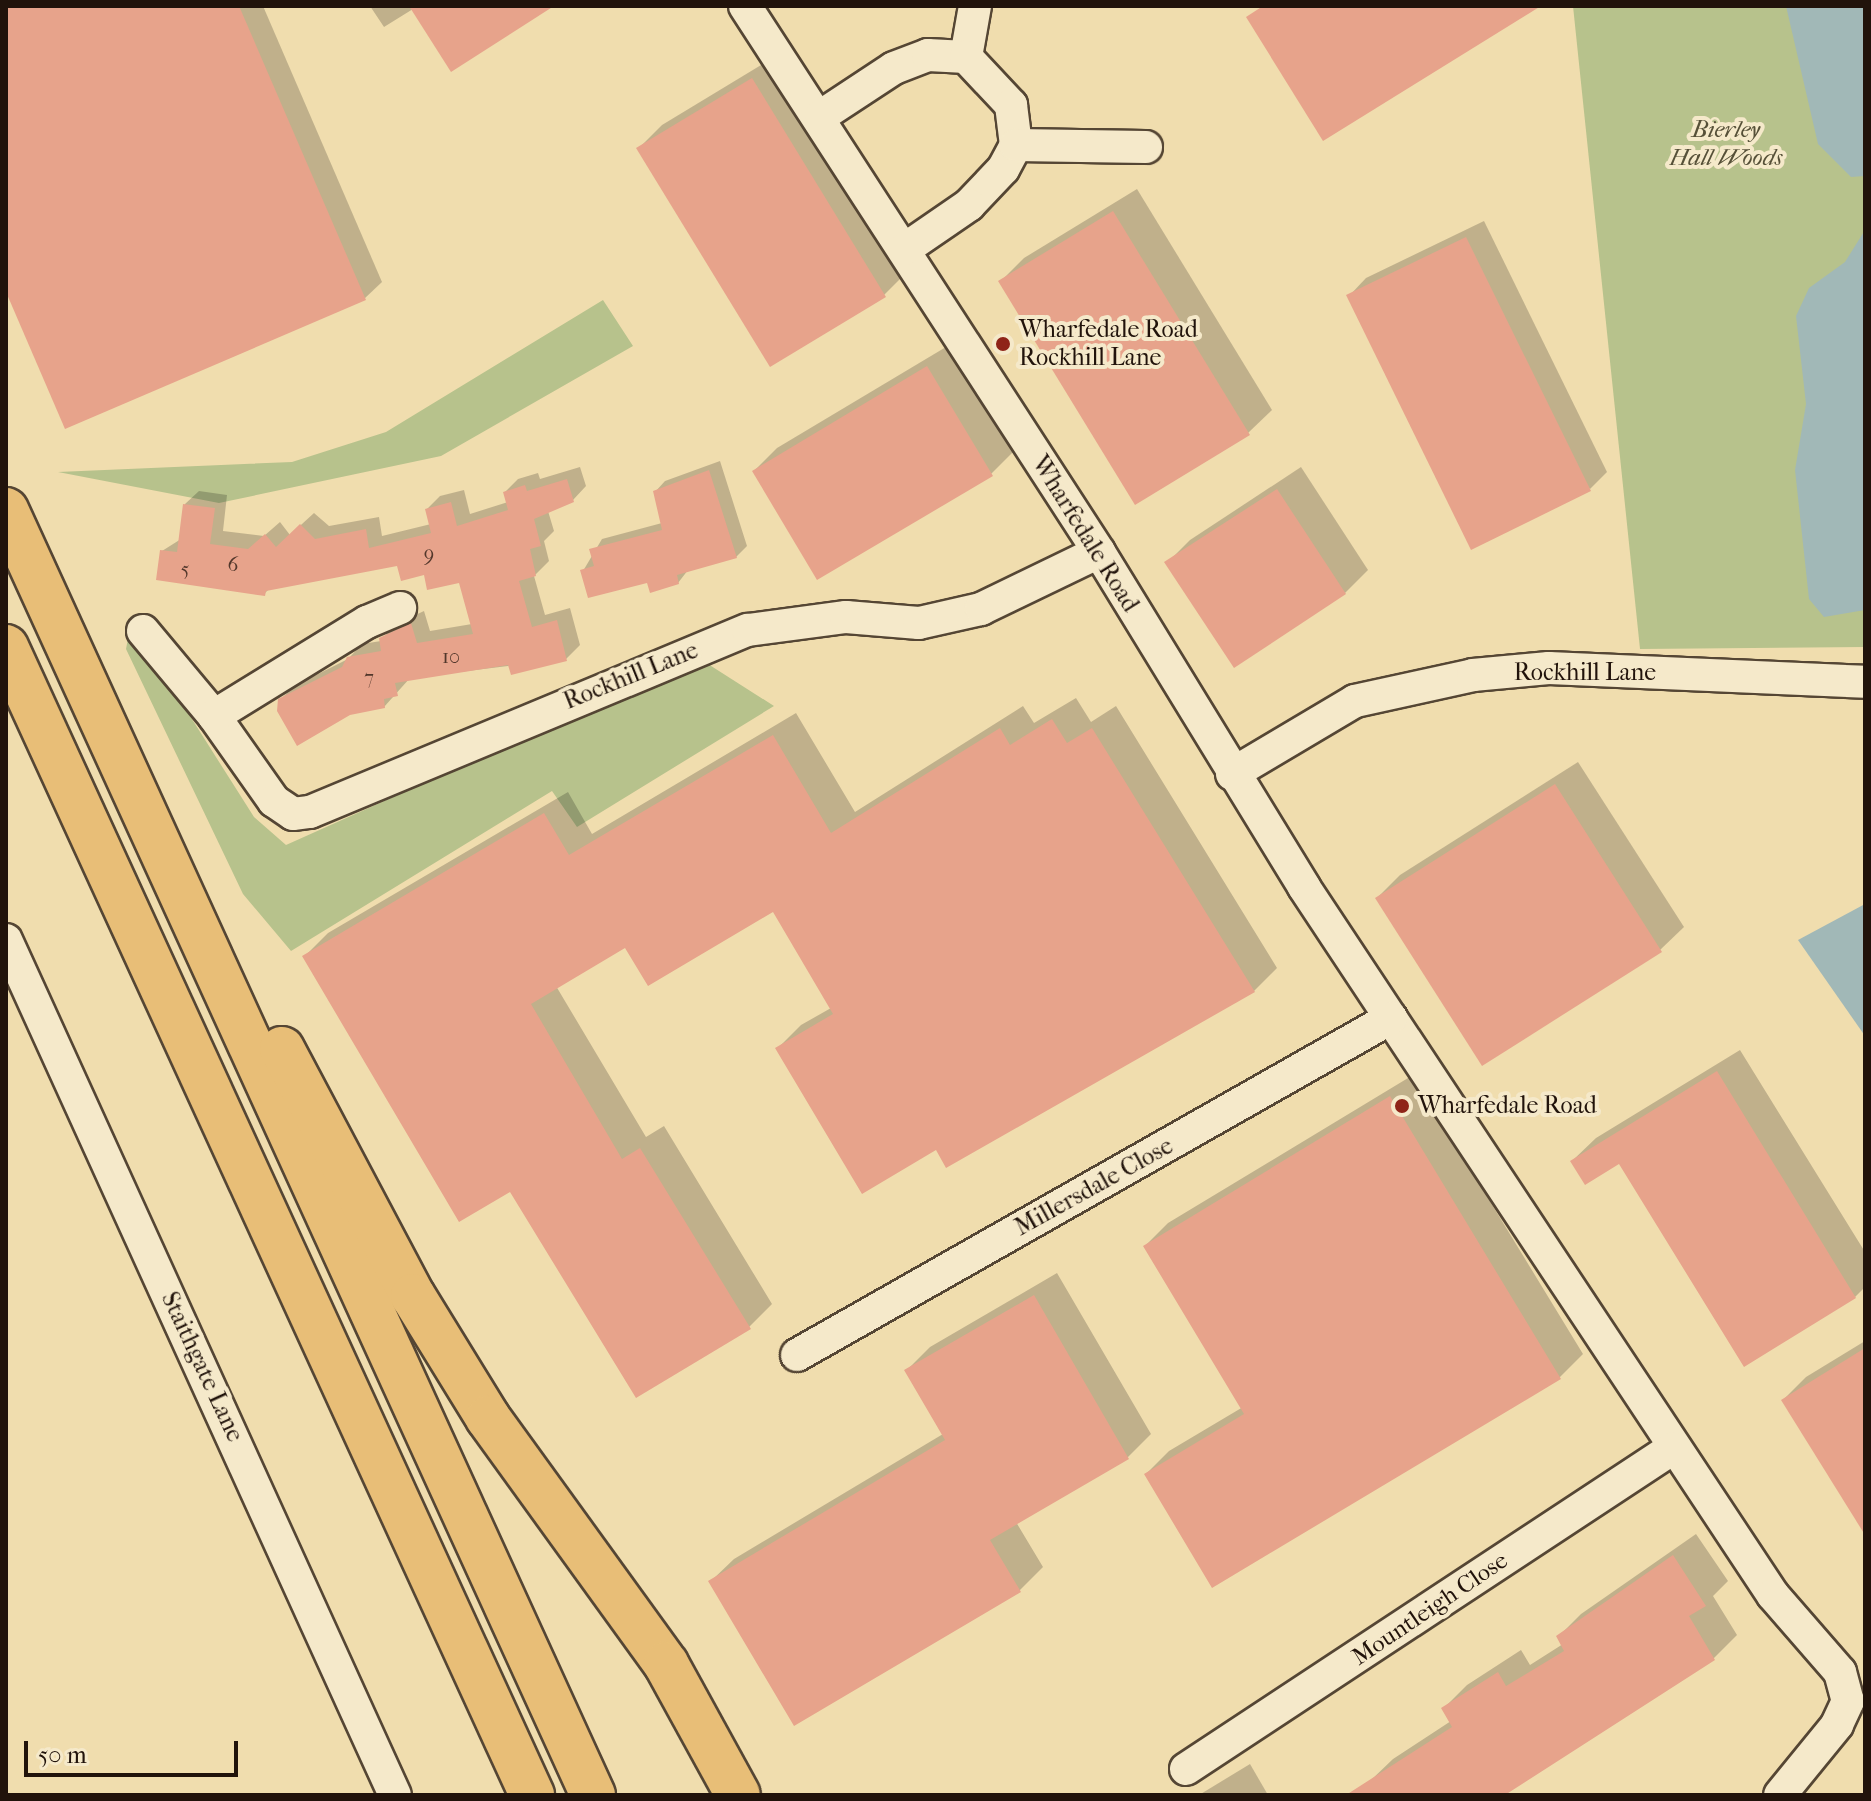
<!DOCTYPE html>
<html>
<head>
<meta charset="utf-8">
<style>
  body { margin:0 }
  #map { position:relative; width:1871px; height:1801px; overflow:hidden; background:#f0ddae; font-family:"IM FELL French Canon",serif }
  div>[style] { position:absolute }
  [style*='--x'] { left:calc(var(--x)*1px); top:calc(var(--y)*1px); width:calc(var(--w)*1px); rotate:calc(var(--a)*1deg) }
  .green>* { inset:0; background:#b7c28c }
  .water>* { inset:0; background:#a1b8b7 }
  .shadow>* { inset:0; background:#0003 }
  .building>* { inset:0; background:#e7a38b }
  .roads { filter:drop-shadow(2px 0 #554634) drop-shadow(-2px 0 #554634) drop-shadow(0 2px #554634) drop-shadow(0 -2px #554634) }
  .minor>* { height:32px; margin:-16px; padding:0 16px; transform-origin:16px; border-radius:16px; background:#f5e9ca }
  .highway>* { height:44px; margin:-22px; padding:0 22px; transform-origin:22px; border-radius:22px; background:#e8be77 }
  .dots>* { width:22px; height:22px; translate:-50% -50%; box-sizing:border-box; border:4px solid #f5e9ca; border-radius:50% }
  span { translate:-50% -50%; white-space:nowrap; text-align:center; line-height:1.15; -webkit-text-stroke:8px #f5e9ca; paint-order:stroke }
  .number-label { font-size:20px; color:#52372b }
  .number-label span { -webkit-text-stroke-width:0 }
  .park-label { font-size:24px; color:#565038; font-style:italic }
  .poi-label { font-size:24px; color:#21130b }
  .left { translate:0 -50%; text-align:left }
  .street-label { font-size:24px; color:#21130b }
  .frame { position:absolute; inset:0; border:8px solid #21130b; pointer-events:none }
  .scale { position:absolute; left:24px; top:1741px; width:214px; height:36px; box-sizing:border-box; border:4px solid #21130b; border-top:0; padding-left:10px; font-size:24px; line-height:28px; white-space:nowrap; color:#21130b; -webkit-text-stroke:6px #f5e9ca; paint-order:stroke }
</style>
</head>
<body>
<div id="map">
  <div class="green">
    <i style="clip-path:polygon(1573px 6px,1865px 6px,1865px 647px,1640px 649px)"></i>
    <i style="clip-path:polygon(603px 300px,633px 346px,441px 456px,219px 503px,58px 472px,292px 462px,386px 432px)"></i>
    <i style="clip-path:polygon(131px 623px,254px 817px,286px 845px,534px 734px,708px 664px,774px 706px,577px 827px,552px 791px,291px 951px,243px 894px,126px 649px)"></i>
  </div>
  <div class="water">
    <i style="clip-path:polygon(1786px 6px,1865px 6px,1865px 176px,1851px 177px,1818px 144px)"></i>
    <i style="clip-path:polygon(1865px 230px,1865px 610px,1824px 617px,1809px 599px,1795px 470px,1806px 404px,1796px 316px,1809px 288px,1845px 262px)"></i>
    <i style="clip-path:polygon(1865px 904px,1865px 1036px,1798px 940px)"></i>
  </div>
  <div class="shadow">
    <i style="clip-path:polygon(6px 6px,263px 6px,382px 282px,364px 299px,6px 287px)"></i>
    <i style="clip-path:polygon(370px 6px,551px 6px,413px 9px,384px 27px)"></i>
    <i style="clip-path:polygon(776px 56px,907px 272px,884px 295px,639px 148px,662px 125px)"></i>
    <i style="clip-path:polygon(1137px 189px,1272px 410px,1248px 433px,1001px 281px,1024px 258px)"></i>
    <i style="clip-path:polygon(1484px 221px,1607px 472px,1590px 489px,1349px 296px,1366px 278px)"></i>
    <i style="clip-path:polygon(951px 344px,1014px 451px,991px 474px,754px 471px,777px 448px)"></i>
    <i style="clip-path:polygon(720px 461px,747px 546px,736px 557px,688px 570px,678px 583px,583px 571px,602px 539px,662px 523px,655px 492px,665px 481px)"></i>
    <i style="clip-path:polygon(580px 467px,586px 486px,573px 500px,548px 511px,554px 531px,544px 541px,549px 561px,534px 576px,545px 615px,570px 608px,580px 645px,566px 659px,410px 678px,384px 707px,280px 700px,294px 686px,348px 659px,362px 644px,381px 641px,394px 625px,424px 611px,430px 631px,472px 624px,461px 580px,399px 564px,270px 588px,264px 594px,162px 551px,181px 539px,185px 504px,199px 491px,227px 495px,223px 531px,264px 536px,280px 522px,290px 535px,314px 513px,329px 526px,379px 517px,382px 536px,431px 524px,427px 509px,440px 496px,464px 490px,470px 514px,508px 502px,505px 492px,518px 479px,538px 473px,540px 479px)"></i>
    <i style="clip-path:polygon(1301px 467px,1368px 570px,1345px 593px,1167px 563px,1190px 540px)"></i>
    <i style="clip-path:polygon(1076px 698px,1091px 722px,1116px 706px,1277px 968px,1254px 991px,937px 1147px,778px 1048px,801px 1025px,831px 1008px,773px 910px,626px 945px,556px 986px,646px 1137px,664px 1126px,772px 1304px,749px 1327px,511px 1189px,305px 956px,328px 933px,568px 792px,592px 834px,796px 713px,855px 812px,1023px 706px,1034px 723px)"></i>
    <i style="clip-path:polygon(1578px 762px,1684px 927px,1660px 950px,1377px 898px,1400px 875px)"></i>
    <i style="clip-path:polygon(1740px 1050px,1865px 1252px,1865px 1287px,1855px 1297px,1620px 1161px,1572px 1161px,1596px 1138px)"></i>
    <i style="clip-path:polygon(1413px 1075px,1583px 1354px,1560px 1377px,1146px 1474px,1169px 1451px,1243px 1407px,1145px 1246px,1168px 1223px)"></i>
    <i style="clip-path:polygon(1057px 1273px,1151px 1434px,1128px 1457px,1016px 1522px,1043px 1567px,1020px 1590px,710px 1582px,734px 1559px,943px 1434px,907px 1370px,930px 1347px)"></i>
    <i style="clip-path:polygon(1865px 1341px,1865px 1531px,1783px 1400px,1806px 1377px)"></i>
    <i style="clip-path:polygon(1696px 1534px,1728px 1581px,1713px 1596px,1737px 1635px,1714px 1658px,1502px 1795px,1377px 1795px,1369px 1782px,1393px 1759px,1451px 1721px,1444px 1708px,1467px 1685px,1521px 1650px,1530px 1665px,1563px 1644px,1558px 1637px,1581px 1614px)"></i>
    <i style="clip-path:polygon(1250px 1764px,1268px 1795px,1199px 1795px)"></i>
  </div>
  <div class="building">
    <i style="clip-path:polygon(6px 6px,239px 6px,366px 300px,65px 429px,6px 292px)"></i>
    <i style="clip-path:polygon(409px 6px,554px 6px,451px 72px)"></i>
    <i style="clip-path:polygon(1263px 6px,1541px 6px,1323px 141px,1246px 17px)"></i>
    <i style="clip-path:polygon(752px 78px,886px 297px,770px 367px,636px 148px)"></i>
    <i style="clip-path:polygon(1113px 211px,1250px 435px,1135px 505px,998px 281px)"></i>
    <i style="clip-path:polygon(1466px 237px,1591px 491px,1471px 550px,1346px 295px)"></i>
    <i style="clip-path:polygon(927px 366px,993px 476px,817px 580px,752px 471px)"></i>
    <i style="clip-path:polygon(709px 470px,737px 558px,677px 575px,679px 584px,650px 593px,647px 583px,588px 598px,580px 570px,594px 566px,589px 549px,662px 530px,653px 491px)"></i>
    <i style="clip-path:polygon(567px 479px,574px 502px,534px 519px,541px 546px,530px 549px,536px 576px,519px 581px,532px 627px,557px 620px,567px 661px,511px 675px,508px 665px,395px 683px,398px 696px,384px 699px,385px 708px,350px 715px,297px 746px,277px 711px,278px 699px,342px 667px,347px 657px,381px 651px,379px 638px,411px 623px,417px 643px,473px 634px,459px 583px,427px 590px,424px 575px,401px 581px,397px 566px,266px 591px,265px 596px,156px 580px,160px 550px,177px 552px,183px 504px,215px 508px,210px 544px,248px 549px,265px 534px,276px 547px,300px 524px,315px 539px,366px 529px,369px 548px,431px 533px,425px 509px,451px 502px,457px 526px,508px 510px,503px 492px,525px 485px,527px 491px)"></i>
    <i style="clip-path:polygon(1277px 489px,1346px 594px,1234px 668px,1164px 562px)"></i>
    <i style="clip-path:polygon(1052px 719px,1067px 743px,1092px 728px,1255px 992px,946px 1168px,936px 1150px,862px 1194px,775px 1048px,833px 1014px,773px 912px,648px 986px,625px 948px,531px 1004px,622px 1159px,640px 1148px,751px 1329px,636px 1398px,510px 1192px,459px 1222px,302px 956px,544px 813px,569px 855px,773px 735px,831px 833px,1000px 728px,1010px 745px)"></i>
    <i style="clip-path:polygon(1555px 784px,1662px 952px,1482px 1066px,1375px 898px)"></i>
    <i style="clip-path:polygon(1717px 1071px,1856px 1298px,1744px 1367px,1619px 1164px,1585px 1185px,1570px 1161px)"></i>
    <i style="clip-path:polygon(1390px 1096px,1561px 1379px,1212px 1588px,1144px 1474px,1244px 1414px,1143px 1246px)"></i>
    <i style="clip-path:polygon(1034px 1295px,1129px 1459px,990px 1540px,1021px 1592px,794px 1726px,708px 1581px,945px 1440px,904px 1370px)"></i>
    <i style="clip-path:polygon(1865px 1348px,1865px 1535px,1781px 1400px)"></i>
    <i style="clip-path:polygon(1673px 1555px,1706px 1606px,1689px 1616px,1715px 1660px,1505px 1795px,1346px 1795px,1452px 1727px,1441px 1708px,1498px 1672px,1506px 1686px,1564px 1651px,1556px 1636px)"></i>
  </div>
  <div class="roads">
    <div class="minor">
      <i style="--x:745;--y:6;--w:651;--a:57.04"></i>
      <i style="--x:1099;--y:552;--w:393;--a:58.5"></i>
      <i style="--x:1304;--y:887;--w:849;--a:56.48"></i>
      <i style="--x:1773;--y:1595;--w:102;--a:49"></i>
      <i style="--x:1840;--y:1672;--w:30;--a:75"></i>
      <i style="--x:1848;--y:1701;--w:26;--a:115"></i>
      <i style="--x:1837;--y:1725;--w:90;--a:129.2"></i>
      <i style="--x:966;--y:57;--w:52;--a:-80"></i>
      <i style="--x:821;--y:116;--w:87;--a:-33.3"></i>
      <i style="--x:894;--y:68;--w:36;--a:-21"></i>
      <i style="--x:928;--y:55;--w:38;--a:3"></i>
      <i style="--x:966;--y:57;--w:66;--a:46.8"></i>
      <i style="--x:1011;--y:105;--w:40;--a:82.9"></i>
      <i style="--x:1016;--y:145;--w:27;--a:118"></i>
      <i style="--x:1003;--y:169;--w:50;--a:133.4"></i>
      <i style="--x:969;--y:205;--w:78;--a:145.5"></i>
      <i style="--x:1016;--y:145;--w:130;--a:0.9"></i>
      <i style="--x:143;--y:631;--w:111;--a:50.1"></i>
      <i style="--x:214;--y:716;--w:104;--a:54.8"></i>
      <i style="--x:274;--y:801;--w:23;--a:34"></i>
      <i style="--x:293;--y:814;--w:17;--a:-7"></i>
      <i style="--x:310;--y:812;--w:474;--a:-22.6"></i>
      <i style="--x:748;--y:630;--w:99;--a:-7.6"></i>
      <i style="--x:846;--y:617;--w:73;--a:4.7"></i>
      <i style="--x:919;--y:623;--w:64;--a:-12.7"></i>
      <i style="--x:981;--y:609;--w:131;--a:-25.8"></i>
      <i style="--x:214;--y:716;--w:180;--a:-31.6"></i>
      <i style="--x:367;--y:622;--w:36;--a:-23"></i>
      <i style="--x:1232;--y:774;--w:143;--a:-30.7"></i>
      <i style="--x:1355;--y:701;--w:121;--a:-12.4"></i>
      <i style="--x:1473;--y:675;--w:76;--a:-5.3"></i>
      <i style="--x:1549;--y:668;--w:316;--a:2.5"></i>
      <i style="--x:6;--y:940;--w:939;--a:65.54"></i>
      <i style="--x:797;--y:1355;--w:683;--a:-29.57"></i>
      <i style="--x:1186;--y:1769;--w:583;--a:-33.39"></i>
    </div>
    <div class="highway">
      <i style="--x:6;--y:510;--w:1413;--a:65.45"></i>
      <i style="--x:6;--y:647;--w:1263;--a:65.38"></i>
      <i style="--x:282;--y:1049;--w:280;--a:62.1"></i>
      <i style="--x:413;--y:1296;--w:143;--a:58.4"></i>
      <i style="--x:488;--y:1418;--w:304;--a:54.1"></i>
      <i style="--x:666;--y:1664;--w:149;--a:61.2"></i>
    </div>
  </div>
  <div class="dots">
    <i style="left:1003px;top:344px;background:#8f2418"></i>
    <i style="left:1402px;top:1106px;background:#8f2418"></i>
  </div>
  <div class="number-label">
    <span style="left:429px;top:554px">9</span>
    <span style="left:233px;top:564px">6</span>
    <span style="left:185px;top:569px">5</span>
    <span style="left:451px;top:656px">10</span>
    <span style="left:369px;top:677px">7</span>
  </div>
  <div class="park-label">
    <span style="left:1726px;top:144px">Bierley<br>Hall Woods</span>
  </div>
  <div class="poi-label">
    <span class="left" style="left:1019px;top:344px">Wharfedale Road<br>Rockhill Lane</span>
    <span class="left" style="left:1418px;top:1106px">Wharfedale Road</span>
  </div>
  <div class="street-label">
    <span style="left:1085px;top:534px;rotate:58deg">Wharfedale Road</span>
    <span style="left:1585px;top:673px">Rockhill Lane</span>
    <span style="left:631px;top:676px;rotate:-22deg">Rockhill Lane</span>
    <span style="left:1094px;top:1187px;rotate:-29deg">Millersdale Close</span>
    <span style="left:202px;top:1367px;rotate:65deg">Staithgate Lane</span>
    <span style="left:1430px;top:1609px;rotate:-34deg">Mountleigh Close</span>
  </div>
  <div class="frame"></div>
  <div class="scale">50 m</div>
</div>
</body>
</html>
